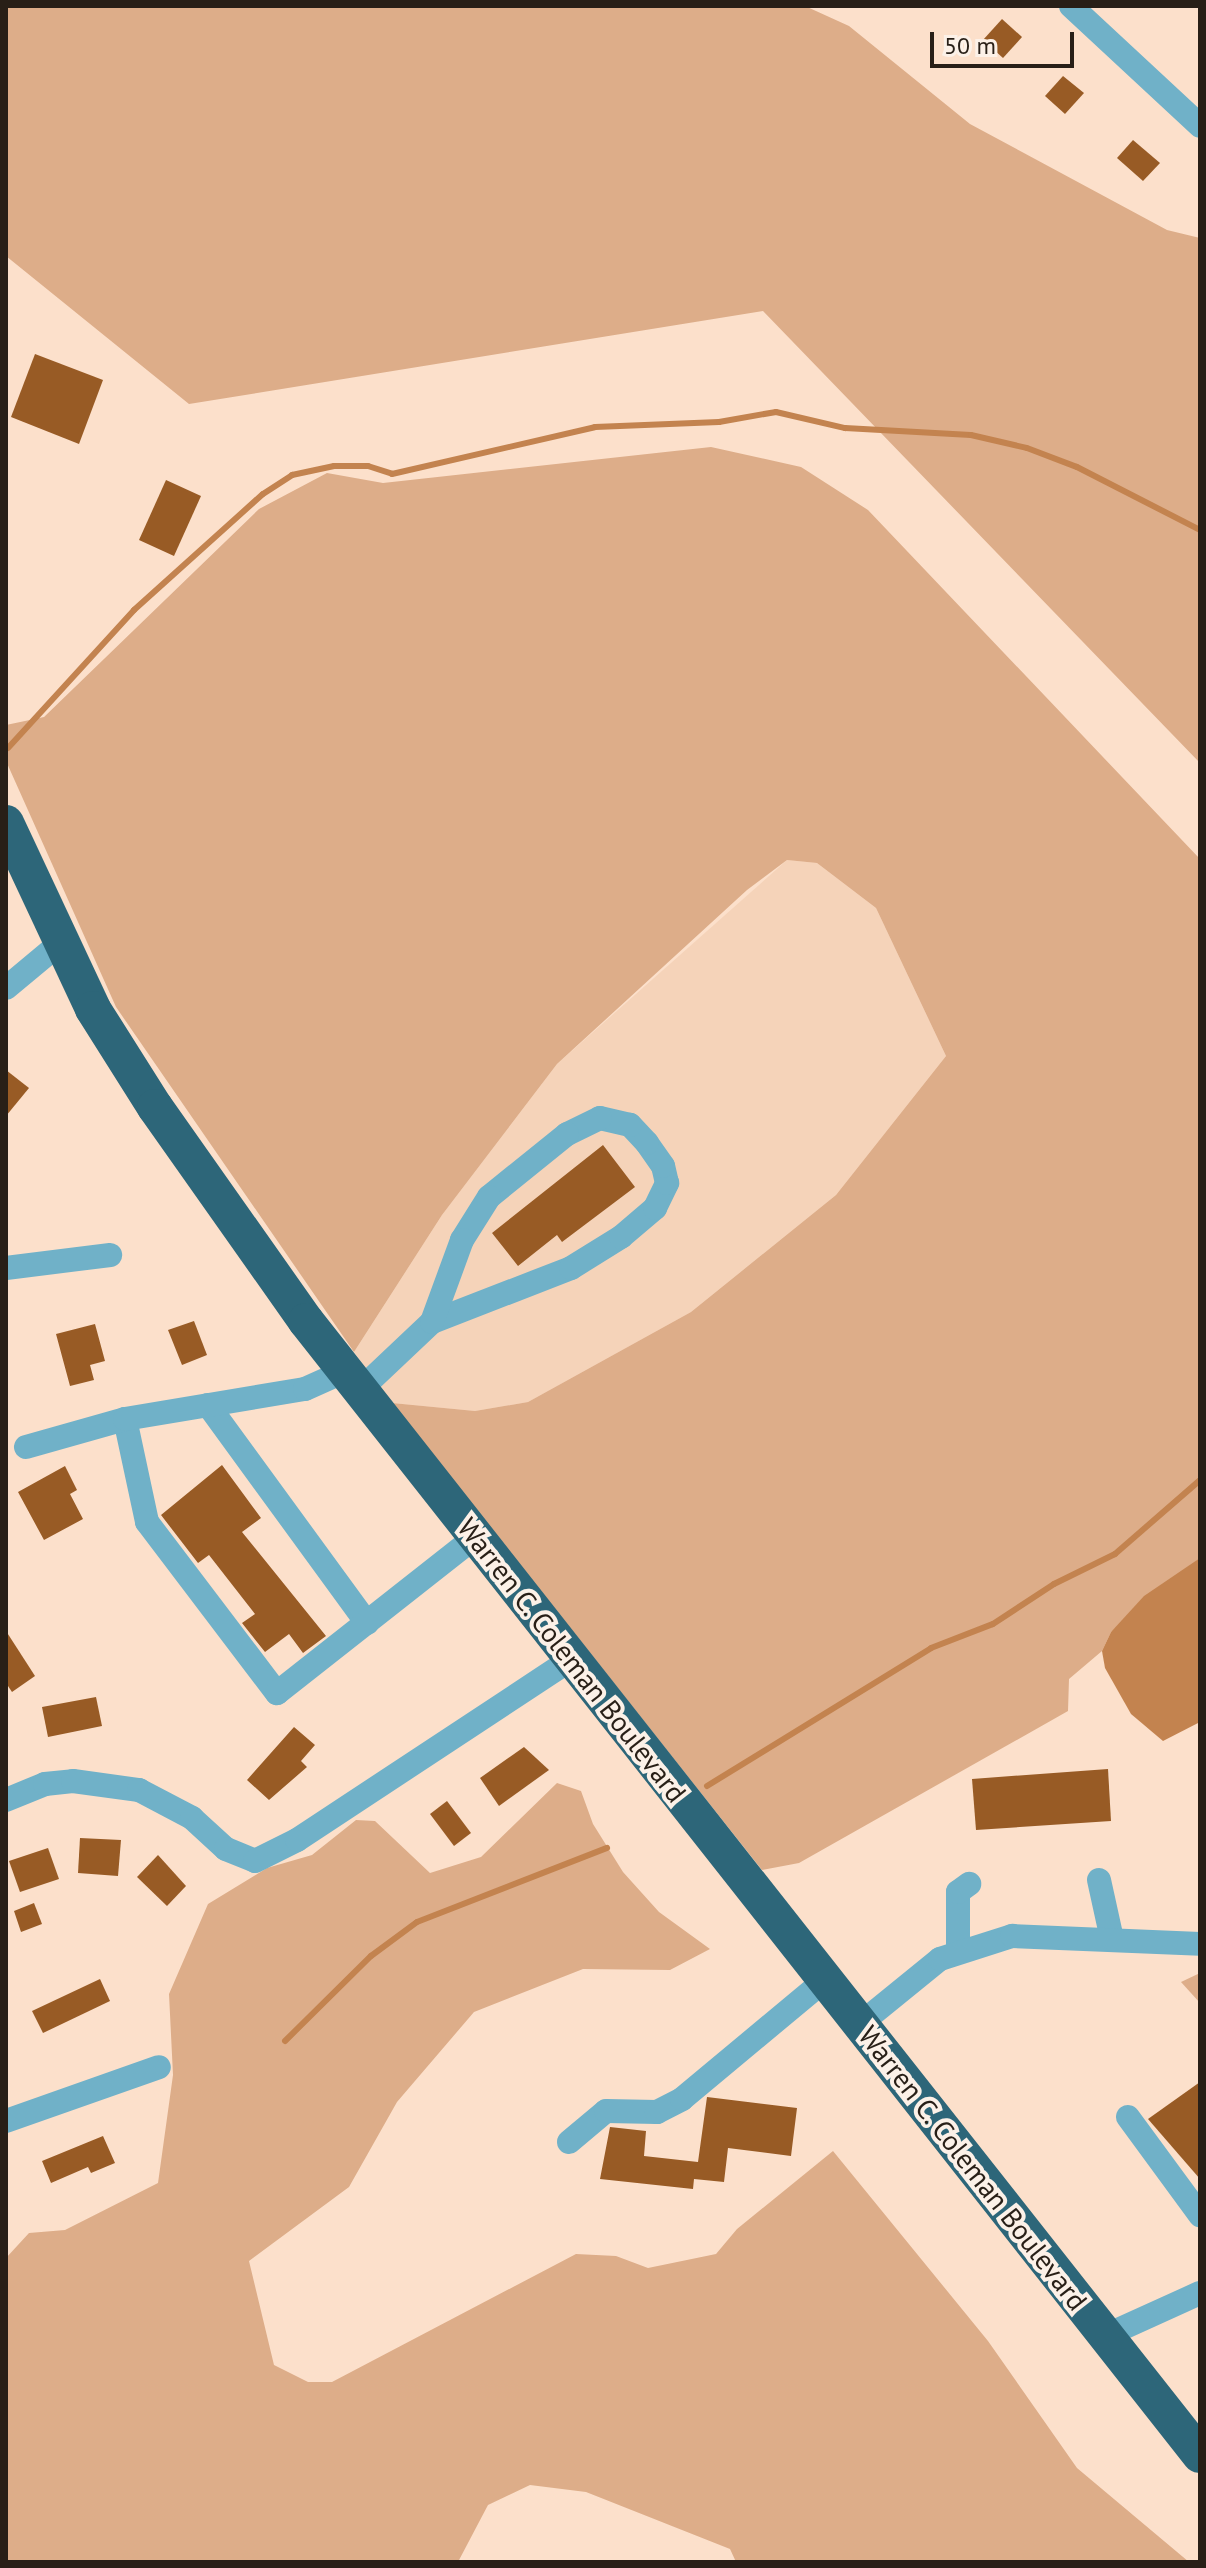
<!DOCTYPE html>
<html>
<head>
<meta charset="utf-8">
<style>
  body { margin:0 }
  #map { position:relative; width:1206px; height:2568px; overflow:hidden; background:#fce0cb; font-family:"PT Sans",sans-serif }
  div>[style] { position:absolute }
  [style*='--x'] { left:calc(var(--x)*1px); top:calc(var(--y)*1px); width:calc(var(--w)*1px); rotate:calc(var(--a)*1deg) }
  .built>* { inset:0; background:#f5d3b9 }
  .green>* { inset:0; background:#ddad89 }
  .water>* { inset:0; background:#c3834f }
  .stream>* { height:6px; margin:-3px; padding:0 3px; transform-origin:3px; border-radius:3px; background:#c3834f }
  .building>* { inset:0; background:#985b25 }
  .minor>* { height:24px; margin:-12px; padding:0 12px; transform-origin:12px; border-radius:12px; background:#70b1c8 }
  .highway>* { height:36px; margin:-18px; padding:0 18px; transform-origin:18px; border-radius:18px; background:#2d6679 }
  span { translate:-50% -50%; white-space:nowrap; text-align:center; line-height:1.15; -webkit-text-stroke:8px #fcf1e8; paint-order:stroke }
  .street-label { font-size:28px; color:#281f17 }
  .frame { position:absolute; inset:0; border:8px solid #281f17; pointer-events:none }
  .scale { position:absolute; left:930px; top:32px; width:144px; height:36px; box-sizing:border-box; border:4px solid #281f17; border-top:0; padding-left:10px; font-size:24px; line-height:28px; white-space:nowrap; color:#281f17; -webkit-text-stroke:6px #fcf1e8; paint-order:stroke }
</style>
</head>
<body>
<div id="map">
  <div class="built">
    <i style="clip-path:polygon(787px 860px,817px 863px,876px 908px,946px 1056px,836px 1195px,691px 1312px,528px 1402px,475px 1411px,392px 1403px,354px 1352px,442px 1215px,557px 1064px)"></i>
  </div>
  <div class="green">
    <i style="clip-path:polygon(6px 6px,805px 6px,849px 26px,970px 124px,1167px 230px,1200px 238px,1200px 763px,763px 311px,189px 404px,6px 256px)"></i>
    <i style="clip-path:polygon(711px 447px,801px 467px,868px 510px,1200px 859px,1200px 1558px,1111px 1632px,1102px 1651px,1069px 1679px,1068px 1711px,799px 1863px,762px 1870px,392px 1403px,475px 1411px,528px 1402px,691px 1312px,836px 1195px,946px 1056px,876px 908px,817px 863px,787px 860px,747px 890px,557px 1064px,442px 1215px,354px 1352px,116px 1007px,6px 761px,6px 725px,44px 717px,259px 509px,327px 473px,383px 483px)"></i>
    <i style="clip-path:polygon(557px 1783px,581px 1791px,593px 1824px,623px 1872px,659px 1912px,710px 1949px,670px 1970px,583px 1969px,474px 2012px,397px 2102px,349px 2187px,249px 2261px,274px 2365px,308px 2382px,332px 2382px,576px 2254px,616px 2256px,648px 2268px,716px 2254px,737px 2229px,833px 2151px,988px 2341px,1077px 2468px,1189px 2562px,736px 2562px,730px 2549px,586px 2492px,530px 2485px,488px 2505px,458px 2562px,6px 2562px,6px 2258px,29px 2233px,65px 2230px,158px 2183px,173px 2075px,169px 1994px,208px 1904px,267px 1868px,312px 1855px,356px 1820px,375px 1821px,430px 1873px,481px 1857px)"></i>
    <i style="clip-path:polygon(1200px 1973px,1200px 2003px,1181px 1982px)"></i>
  </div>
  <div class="water">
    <i style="clip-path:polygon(1200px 1558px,1200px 1722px,1163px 1741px,1131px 1714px,1105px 1668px,1102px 1651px,1111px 1632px,1144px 1596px)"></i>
  </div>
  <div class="stream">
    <i style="--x:8;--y:748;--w:187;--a:-47.6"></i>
    <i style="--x:134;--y:610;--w:173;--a:-42"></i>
    <i style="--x:263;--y:494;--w:35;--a:-33"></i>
    <i style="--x:292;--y:475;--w:43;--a:-12.1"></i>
    <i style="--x:334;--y:466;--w:34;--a:0"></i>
    <i style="--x:368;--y:466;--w:25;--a:18"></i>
    <i style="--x:392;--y:474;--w:208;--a:-13"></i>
    <i style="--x:595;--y:427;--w:124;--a:-2.3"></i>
    <i style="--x:719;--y:422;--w:58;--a:-10"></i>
    <i style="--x:776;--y:412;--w:71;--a:13.1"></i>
    <i style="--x:845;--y:428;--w:126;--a:3.2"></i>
    <i style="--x:971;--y:435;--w:57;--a:13.1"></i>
    <i style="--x:1027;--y:448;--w:53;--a:20.8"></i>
    <i style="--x:1077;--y:467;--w:138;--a:27.1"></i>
    <i style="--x:707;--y:1786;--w:263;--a:-31.6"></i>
    <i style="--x:931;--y:1648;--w:66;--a:-21.2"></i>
    <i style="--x:993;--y:1624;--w:73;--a:-33.3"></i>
    <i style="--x:1054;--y:1584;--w:68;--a:-26.2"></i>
    <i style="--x:1115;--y:1554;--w:113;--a:-41"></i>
    <i style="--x:285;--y:2041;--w:121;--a:-44.7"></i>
    <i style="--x:371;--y:1956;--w:57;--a:-36.5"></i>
    <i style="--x:417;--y:1922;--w:204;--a:-21.3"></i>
  </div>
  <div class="building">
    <i style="clip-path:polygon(1002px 19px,1022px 37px,1003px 58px,983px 40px)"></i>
    <i style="clip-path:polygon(1063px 76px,1084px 93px,1065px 114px,1045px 96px)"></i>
    <i style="clip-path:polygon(1133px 140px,1160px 163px,1143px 181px,1117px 158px)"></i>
    <i style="clip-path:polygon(35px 354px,103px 380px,79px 444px,11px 417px)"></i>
    <i style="clip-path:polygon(166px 480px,201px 496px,174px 556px,139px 540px)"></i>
    <i style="clip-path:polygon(6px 1070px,29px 1088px,6px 1116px)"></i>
    <i style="clip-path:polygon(603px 1145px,635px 1187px,562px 1242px,557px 1235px,518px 1266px,492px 1233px)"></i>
    <i style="clip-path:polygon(194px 1321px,207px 1355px,182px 1365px,168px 1330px)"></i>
    <i style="clip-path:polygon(95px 1324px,105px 1361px,90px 1365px,94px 1380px,70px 1386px,56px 1334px)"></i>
    <i style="clip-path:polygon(222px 1465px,261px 1518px,242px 1532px,326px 1636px,303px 1653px,289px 1634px,265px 1652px,242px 1623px,255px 1614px,209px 1555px,198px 1563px,161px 1515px)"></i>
    <i style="clip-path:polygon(65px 1466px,77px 1490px,70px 1494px,83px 1519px,44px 1540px,18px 1492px)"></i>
    <i style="clip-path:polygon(6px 1631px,35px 1676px,12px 1692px,6px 1683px)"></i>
    <i style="clip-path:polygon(96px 1697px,102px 1726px,48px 1737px,42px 1707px)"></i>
    <i style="clip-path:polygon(294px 1727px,315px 1745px,301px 1761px,307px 1767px,269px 1800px,247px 1780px)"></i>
    <i style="clip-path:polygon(524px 1747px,549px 1770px,499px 1806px,480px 1778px)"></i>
    <i style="clip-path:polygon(1108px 1769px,1111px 1821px,976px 1830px,972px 1779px)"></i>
    <i style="clip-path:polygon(447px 1801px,471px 1833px,454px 1846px,430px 1814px)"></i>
    <i style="clip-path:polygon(80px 1838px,121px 1840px,118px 1876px,78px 1873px)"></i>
    <i style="clip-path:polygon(48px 1848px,59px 1879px,20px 1892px,9px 1861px)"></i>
    <i style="clip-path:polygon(158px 1855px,186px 1886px,167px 1906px,137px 1877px)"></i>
    <i style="clip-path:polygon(34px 1903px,42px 1924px,21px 1932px,14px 1911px)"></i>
    <i style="clip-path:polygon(100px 1979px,110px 2001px,43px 2033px,32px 2011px)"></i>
    <i style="clip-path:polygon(1200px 2082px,1200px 2179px,1148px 2119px)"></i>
    <i style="clip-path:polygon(707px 2097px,797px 2108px,791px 2156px,728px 2148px,724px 2182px,694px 2179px,693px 2189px,600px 2179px,610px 2127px,646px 2131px,644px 2156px,698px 2162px)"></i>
    <i style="clip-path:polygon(103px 2136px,115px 2163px,91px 2173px,88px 2167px,51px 2183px,42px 2161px)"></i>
  </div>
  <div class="minor">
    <i style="--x:1071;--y:6;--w:176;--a:42.9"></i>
    <i style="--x:6;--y:988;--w:70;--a:-39.8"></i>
    <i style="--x:6;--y:1268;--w:105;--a:-7.1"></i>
    <i style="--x:360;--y:1390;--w:99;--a:-43.4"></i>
    <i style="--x:432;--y:1322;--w:149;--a:-21.2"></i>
    <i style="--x:571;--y:1268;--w:59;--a:-31.8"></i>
    <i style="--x:621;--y:1237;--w:45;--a:-40.5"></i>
    <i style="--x:655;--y:1208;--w:28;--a:-64"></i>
    <i style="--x:667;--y:1183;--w:17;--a:-103"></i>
    <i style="--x:663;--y:1166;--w:28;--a:-125"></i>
    <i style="--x:647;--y:1143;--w:25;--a:-133"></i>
    <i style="--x:630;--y:1125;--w:31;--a:-167"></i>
    <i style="--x:600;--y:1118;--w:37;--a:154"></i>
    <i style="--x:567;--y:1134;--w:100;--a:141.1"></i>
    <i style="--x:489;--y:1197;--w:51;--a:122.1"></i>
    <i style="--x:462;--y:1240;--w:87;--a:110.1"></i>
    <i style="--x:208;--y:1405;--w:270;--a:53.9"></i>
    <i style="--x:125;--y:1419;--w:105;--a:77.9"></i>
    <i style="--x:147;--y:1522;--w:215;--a:52.8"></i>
    <i style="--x:277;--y:1693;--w:251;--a:-38.2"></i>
    <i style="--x:26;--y:1447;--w:103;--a:-15.8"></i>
    <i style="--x:125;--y:1419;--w:182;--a:-9.5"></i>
    <i style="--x:305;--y:1389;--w:44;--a:-24.2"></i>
    <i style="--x:6;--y:1800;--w:42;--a:-22.3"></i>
    <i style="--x:45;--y:1784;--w:28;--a:-6"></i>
    <i style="--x:73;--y:1781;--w:67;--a:7.8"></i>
    <i style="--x:139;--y:1790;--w:60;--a:27.8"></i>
    <i style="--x:192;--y:1818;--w:46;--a:42.4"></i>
    <i style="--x:226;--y:1849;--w:31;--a:22"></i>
    <i style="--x:255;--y:1861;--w:47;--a:-26.6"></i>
    <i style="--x:297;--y:1840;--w:329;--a:-33.4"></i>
    <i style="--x:1099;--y:1880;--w:60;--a:77.6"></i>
    <i style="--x:958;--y:1951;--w:59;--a:-90"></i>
    <i style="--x:958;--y:1892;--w:14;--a:-36"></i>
    <i style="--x:860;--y:2024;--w:103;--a:-39.1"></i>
    <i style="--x:940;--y:1959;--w:76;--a:-17.7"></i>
    <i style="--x:1012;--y:1936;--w:188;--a:2.4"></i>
    <i style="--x:1128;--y:2117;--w:122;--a:53.7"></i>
    <i style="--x:6;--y:2121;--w:162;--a:-19.4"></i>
    <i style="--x:569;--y:2142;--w:48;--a:-40"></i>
    <i style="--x:606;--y:2111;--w:51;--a:1.1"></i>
    <i style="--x:657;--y:2112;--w:28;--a:-27"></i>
    <i style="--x:682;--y:2099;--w:186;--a:-39.8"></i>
    <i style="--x:1105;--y:2336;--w:104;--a:-24.4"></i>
  </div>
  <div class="highway">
    <i style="--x:6;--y:823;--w:205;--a:64.9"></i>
    <i style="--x:93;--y:1009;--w:116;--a:57.7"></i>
    <i style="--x:155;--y:1107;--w:262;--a:54.8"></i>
    <i style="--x:306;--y:1321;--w:1444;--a:51.75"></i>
  </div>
  <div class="street-label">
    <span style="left:572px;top:1660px;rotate:52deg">Warren C. Coleman Boulevard</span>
    <span style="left:973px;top:2168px;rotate:52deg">Warren C. Coleman Boulevard</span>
  </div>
  <div class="frame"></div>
  <div class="scale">50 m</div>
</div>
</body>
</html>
